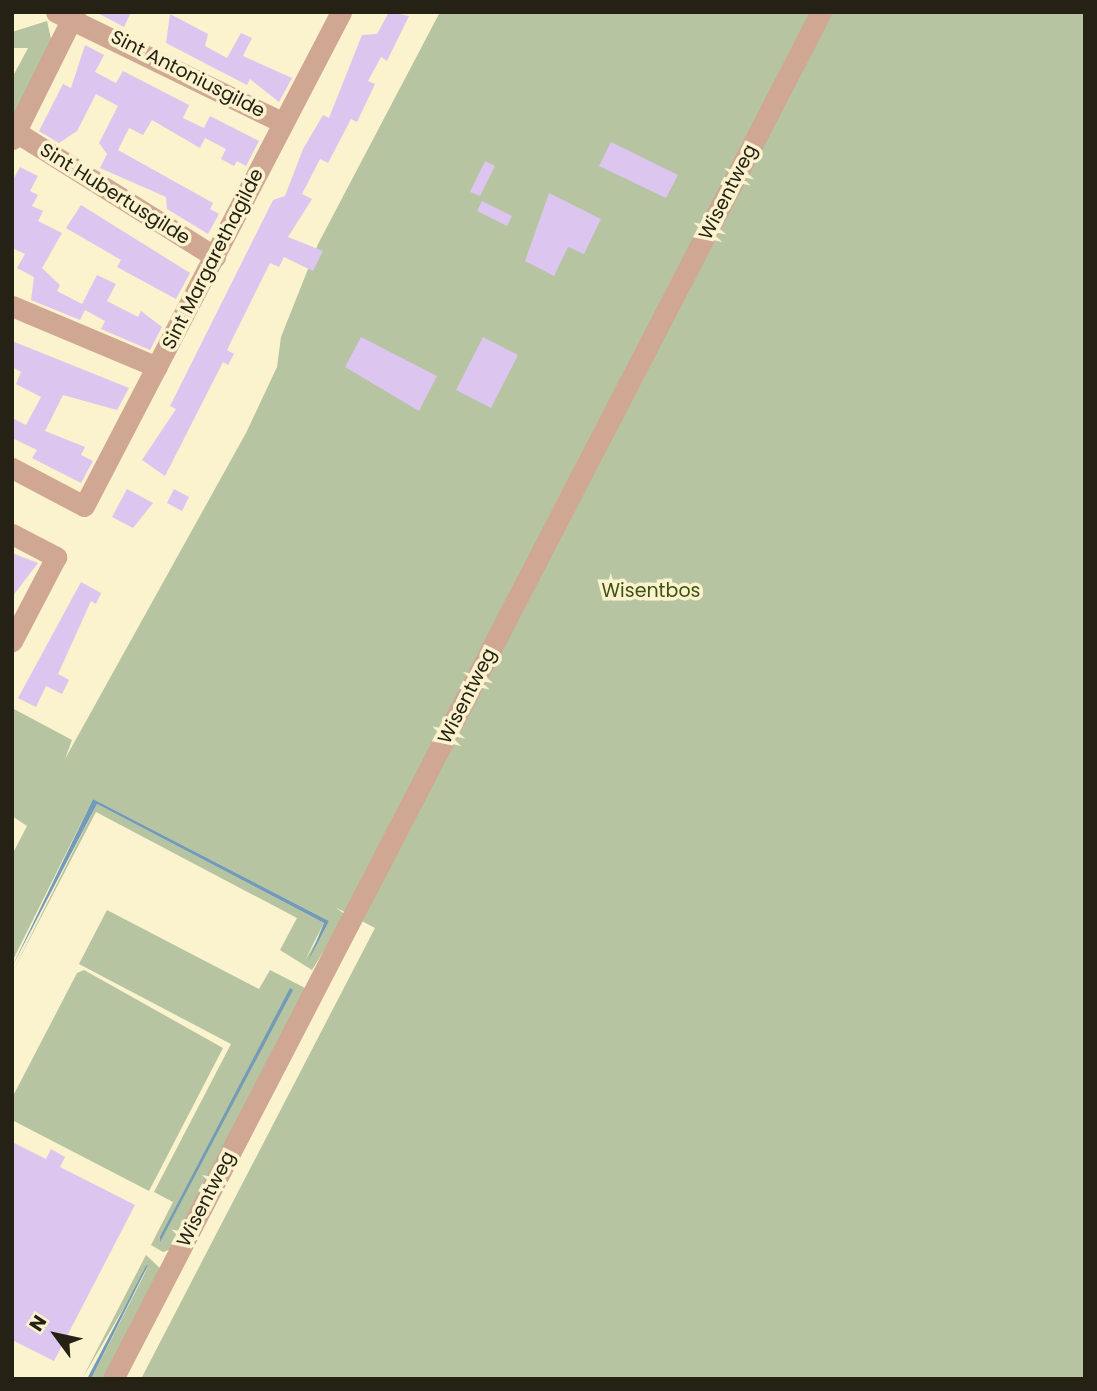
<!DOCTYPE html>
<html>
<head>
<meta charset="utf-8">
<style>
  body { margin:0 }
  #map { position:relative; width:1097px; height:1391px; overflow:hidden; background:#fbf2ce; font-family:Poppins,sans-serif }
  div>[style] { position:absolute }
  [style*='--x'] { left:calc(var(--x)*1px); top:calc(var(--y)*1px); width:calc(var(--w)*1px); rotate:calc(var(--a)*1deg) }
  .green>* { inset:0; background:#b6c4a1 }
  .water>* { inset:0; background:#739bb8 }
  .building>* { inset:0; background:#dcc5ee }
  .minor>* { height:21px; margin:-10.5px; padding:0 10.5px; transform-origin:10.5px; border-radius:10.5px; background:#cfa793 }
  span { translate:-50% -50%; white-space:nowrap; text-align:center; line-height:1.15; -webkit-text-stroke:7px #fbf2ce; paint-order:stroke }
  .street-label { font-size:19px; color:#252114 }
  .park-label { font-size:19px; color:#3e5110 }
  .frame { position:absolute; inset:0; border:14px solid #252114; pointer-events:none }
  .north { position:absolute; left:21px; top:1300px; width:70px; height:70px; -webkit-text-stroke:5px #fbf2ce; paint-order:stroke; rotate:303deg; font-size:19px; font-weight:700; line-height:28px; text-align:center; color:#252114 }
  .north::after { content:''; display:block; margin:auto; width:24px; height:32px; background:#252114; clip-path:polygon(50% 0,100% 100%,50% 72%,0 100%) }
</style>
</head>
<body>
<div id="map">
  <div class="green">
    <i style="clip-path:polygon(440px 12px,1085px 12px,1085px 1379px,141px 1379px,375px 928px,335px 907px,346px 915px,312px 970px,280px 950px,297px 918px,96px 812px,12px 973px,97px 804px,324px 923px,305px 960px,329px 921px,93px 799px,12px 962px,12px 855px,27px 826px,12px 816px,12px 708px,72px 740px,65px 759px,246px 433px,277px 367px,281px 337px,318px 244px)"></i>
    <i style="clip-path:polygon(47px 21px,52px 43px,12px 120px,12px 78px,28px 48px,12px 48px,12px 32px)"></i>
    <i style="clip-path:polygon(107px 910px,259px 989px,270px 970px,307px 989px,172px 1249px,163px 1252px,151px 1245px,173px 1202px,154px 1192px,231px 1044px,79px 964px)"></i>
    <i style="clip-path:polygon(84px 970px,223px 1048px,149px 1191px,12px 1120px,12px 1098px,77px 973px)"></i>
    <i style="clip-path:polygon(146px 1255px,162px 1270px,105px 1379px,91px 1379px,149px 1265px,82px 1379px)"></i>
  </div>
  <div class="water">
    <i style="clip-path:polygon(93px 799px,329px 921px,308px 961px,324px 923px,97px 804px,12px 967px)"></i>
    <i style="clip-path:polygon(290px 988px,293px 990px,160px 1242px,160px 1237px)"></i>
    <i style="clip-path:polygon(148px 1265px,91px 1379px,87px 1379px,146px 1266px)"></i>
  </div>
  <div class="building">
    <i style="clip-path:polygon(96px 12px,131px 12px,124px 27px)"></i>
    <i style="clip-path:polygon(389px 12px,409px 16px,387px 61px,381px 57px,368px 81px,375px 84px,357px 122px,351px 119px,328px 163px,320px 159px,302px 194px,312px 199px,288px 237px,323px 251px,313px 271px,284px 257px,279px 267px,270px 263px,227px 350px,234px 354px,228px 365px,223px 362px,165px 476px,142px 460px,176px 409px,170px 406px,273px 200px,285px 196px,303px 149px,323px 115px,329px 118px,362px 35px,377px 34px)"></i>
    <i style="clip-path:polygon(170px 14px,208px 34px,205px 46px,227px 58px,241px 33px,252px 38px,243px 56px,292px 78px,279px 102px,250px 79px,247px 85px,166px 43px)"></i>
    <i style="clip-path:polygon(85px 45px,104px 55px,95px 72px,116px 83px,123px 71px,189px 105px,183px 118px,204px 128px,210px 116px,259px 141px,246px 166px,237px 161px,234px 166px,221px 159px,226px 149px,205px 138px,200px 148px,152px 120px,143px 135px,129px 128px,118px 150px,213px 203px,210px 209px,219px 214px,208px 234px,167px 209px,166px 197px,100px 168px,107px 154px,99px 143px,118px 106px,96px 94px,77px 131px,59px 143px,39px 131px,63px 84px,71px 88px)"></i>
    <i style="clip-path:polygon(611px 142px,678px 175px,666px 198px,599px 166px)"></i>
    <i style="clip-path:polygon(485px 161px,495px 166px,480px 196px,470px 192px)"></i>
    <i style="clip-path:polygon(20px 167px,38px 176px,30px 191px,38px 195px,32px 206px,43px 211px,38px 221px,62px 233px,42px 268px,60px 285px,57px 291px,82px 304px,97px 275px,116px 284px,107px 301px,138px 317px,141px 311px,162px 327px,150px 350px,101px 329px,105px 321px,85px 310px,80px 320px,31px 300px,34px 277px,17px 268px,25px 254px,12px 248px,12px 182px)"></i>
    <i style="clip-path:polygon(549px 193px,601px 219px,584px 254px,568px 247px,554px 276px,525px 261px)"></i>
    <i style="clip-path:polygon(482px 201px,512px 216px,507px 226px,477px 211px)"></i>
    <i style="clip-path:polygon(81px 205px,190px 273px,176px 299px,117px 267px,121px 260px,66px 228px)"></i>
    <i style="clip-path:polygon(361px 337px,437px 376px,419px 411px,345px 367px)"></i>
    <i style="clip-path:polygon(483px 337px,518px 355px,491px 408px,456px 390px)"></i>
    <i style="clip-path:polygon(12px 341px,129px 388px,117px 410px,63px 395px,45px 431px,85px 447px,81px 455px,93px 461px,81px 483px,32px 458px,37px 450px,12px 438px,12px 418px,26px 425px,41px 397px,16px 384px,21px 372px,12px 367px)"></i>
    <i style="clip-path:polygon(127px 489px,153px 503px,133px 528px,112px 517px)"></i>
    <i style="clip-path:polygon(174px 489px,189px 497px,182px 511px,167px 503px)"></i>
    <i style="clip-path:polygon(12px 553px,38px 563px,12px 597px)"></i>
    <i style="clip-path:polygon(81px 582px,101px 593px,96px 604px,91px 601px,58px 674px,69px 680px,62px 694px,46px 686px,36px 707px,18px 698px)"></i>
    <i style="clip-path:polygon(12px 1142px,46px 1159px,51px 1149px,65px 1157px,60px 1167px,135px 1205px,54px 1361px,12px 1340px)"></i>
  </div>
  <div class="minor">
    <i style="--x:56;--y:12;--w:251;--a:26"></i>
    <i style="--x:16;--y:132;--w:235;--a:32.1"></i>
    <i style="--x:12;--y:139;--w:142;--a:-63.6"></i>
    <i style="--x:12;--y:306;--w:157;--a:22.8"></i>
    <i style="--x:12;--y:468;--w:81;--a:27.8"></i>
    <i style="--x:84;--y:506;--w:557;--a:-62.51"></i>
    <i style="--x:12;--y:534;--w:50;--a:27.6"></i>
    <i style="--x:56;--y:557;--w:95;--a:117.6"></i>
    <i style="--x:113;--y:1379;--w:1539;--a:-62.62"></i>
  </div>
  <div class="street-label">
    <span style="left:188px;top:74px;rotate:27deg">Sint Antoniusgilde</span>
    <span style="left:728px;top:192px;rotate:-63deg">Wisentweg</span>
    <span style="left:115px;top:194px;rotate:32deg">Sint Hubertusgilde</span>
    <span style="left:213px;top:259px;rotate:-63deg">Sint Margarethagilde</span>
    <span style="left:467px;top:696px;rotate:-63deg">Wisentweg</span>
    <span style="left:206px;top:1199px;rotate:-63deg">Wisentweg</span>
  </div>
  <div class="park-label">
    <span style="left:651px;top:591px">Wisentbos</span>
  </div>
  <div class="frame"></div>
  <div class="north">N</div>
</div>
</body>
</html>
